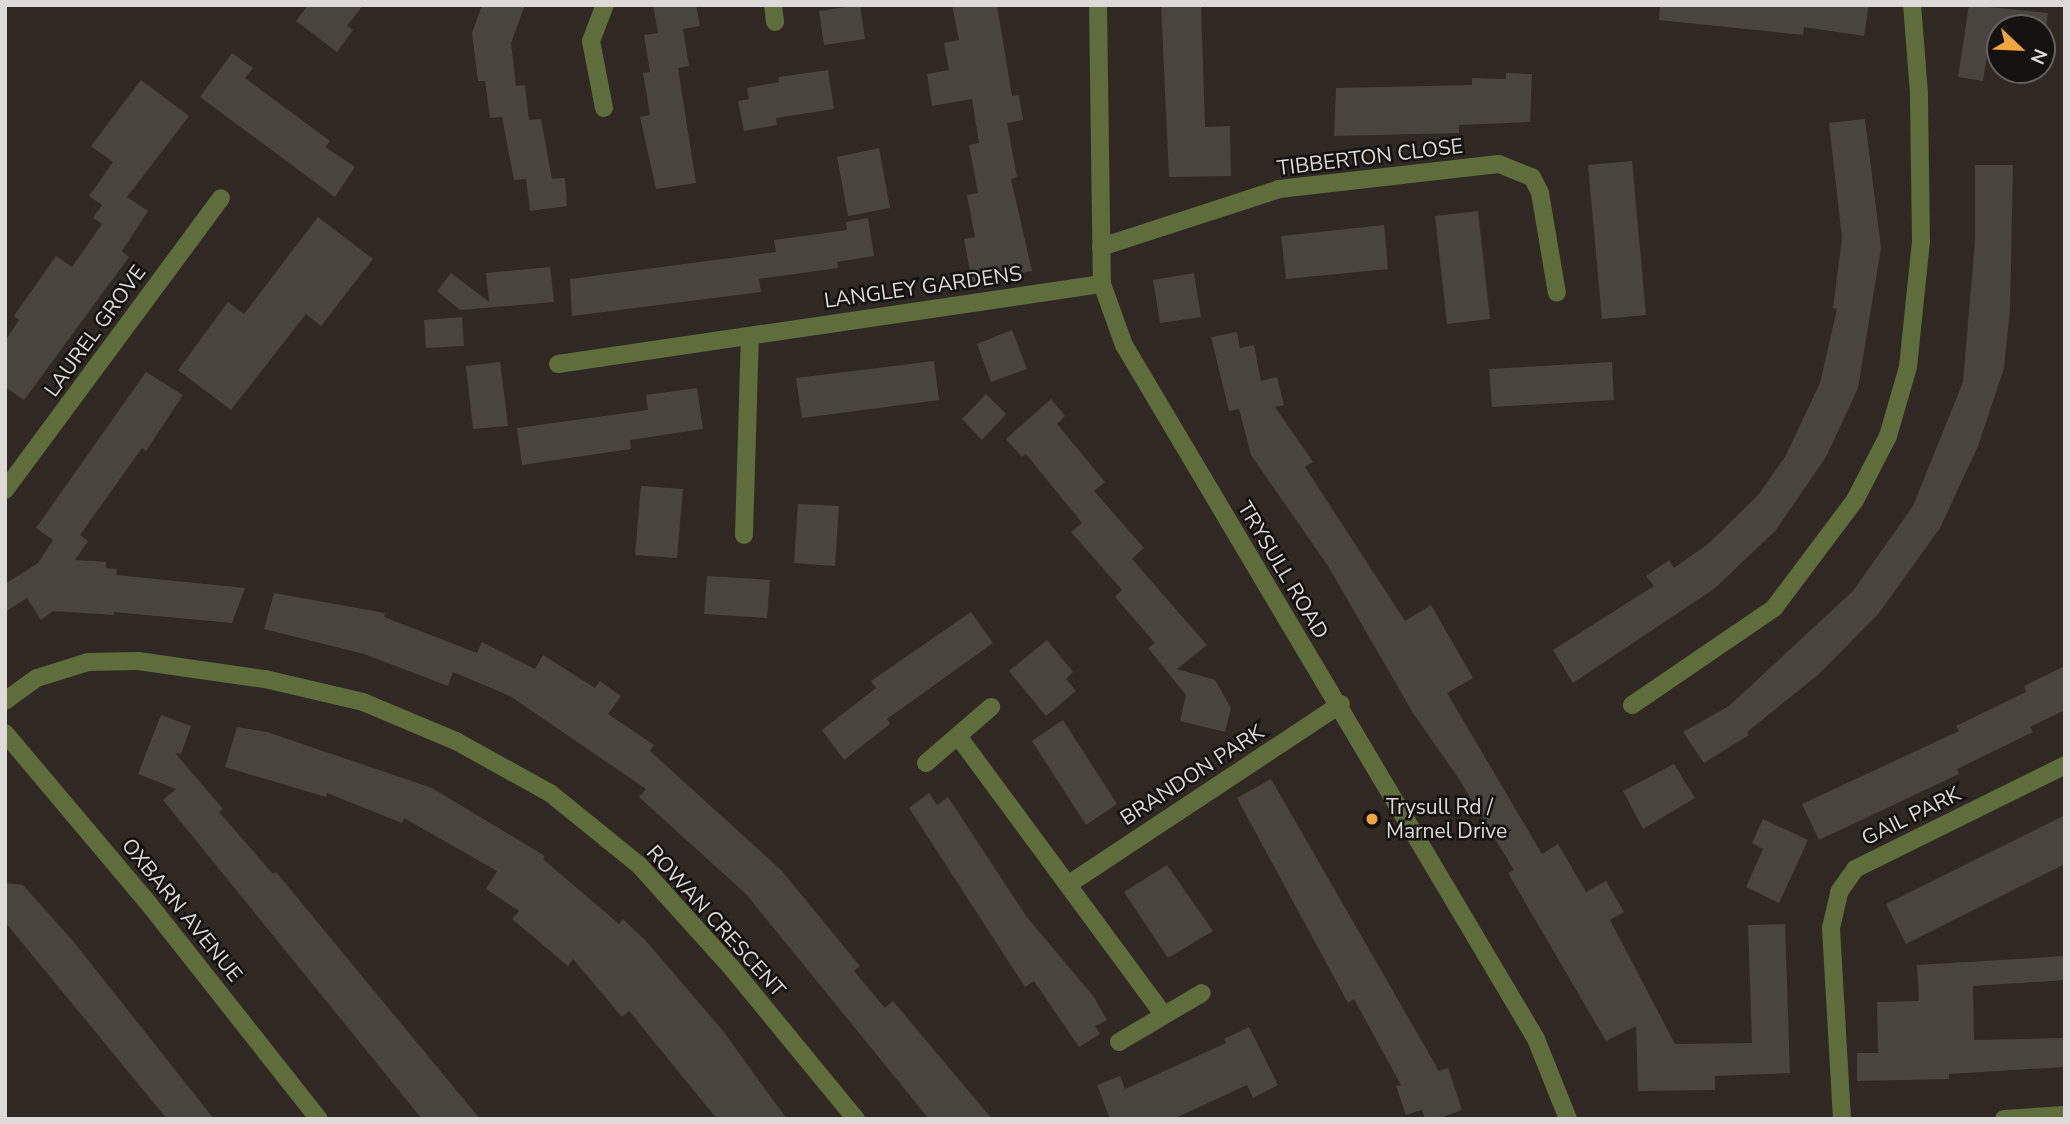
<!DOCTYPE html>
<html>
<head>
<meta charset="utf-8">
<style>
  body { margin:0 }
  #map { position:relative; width:2070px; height:1124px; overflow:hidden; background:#2f2823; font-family:"Nunito Sans",sans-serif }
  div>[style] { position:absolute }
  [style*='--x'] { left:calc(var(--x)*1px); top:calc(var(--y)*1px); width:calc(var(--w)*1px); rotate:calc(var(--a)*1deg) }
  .building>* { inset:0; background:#4a443e }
  .minor>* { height:18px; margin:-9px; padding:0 9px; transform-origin:9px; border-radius:9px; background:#5e6d3b }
  .dots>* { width:19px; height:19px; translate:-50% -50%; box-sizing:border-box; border:4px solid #14110f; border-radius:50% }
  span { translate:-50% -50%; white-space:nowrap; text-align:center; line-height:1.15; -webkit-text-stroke:5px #14110f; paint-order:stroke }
  .street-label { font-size:21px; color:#dedad7 }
  .poi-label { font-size:21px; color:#dedad7 }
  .left { translate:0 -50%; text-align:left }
  .frame { position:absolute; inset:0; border:7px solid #dedad7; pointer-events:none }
  .north { position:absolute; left:1986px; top:14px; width:70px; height:70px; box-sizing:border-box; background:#14110f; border:2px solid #65615f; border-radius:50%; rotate:113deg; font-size:19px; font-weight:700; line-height:28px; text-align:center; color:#dedad7 }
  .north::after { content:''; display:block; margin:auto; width:24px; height:32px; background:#f0a63f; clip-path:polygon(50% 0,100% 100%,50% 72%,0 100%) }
</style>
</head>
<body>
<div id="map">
  <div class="building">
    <i style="clip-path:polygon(308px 5px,363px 5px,347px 26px,353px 30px,337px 52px,296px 21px)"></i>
    <i style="clip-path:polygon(482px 5px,525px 5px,511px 43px,516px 86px,525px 85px,529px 120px,541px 119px,552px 179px,565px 178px,567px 206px,530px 211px,526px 179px,514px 180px,502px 117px,490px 118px,485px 81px,478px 81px,472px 33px)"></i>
    <i style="clip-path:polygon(653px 5px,696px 5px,700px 26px,683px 29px,689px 66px,678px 68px,696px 183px,656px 189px,640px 117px,650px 115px,643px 73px,650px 72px,644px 35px,658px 33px)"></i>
    <i style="clip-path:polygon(860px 5px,865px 39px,824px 45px,819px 11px)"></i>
    <i style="clip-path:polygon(952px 5px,997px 5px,1012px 96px,1019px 95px,1023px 120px,1007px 123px,1017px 177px,1011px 179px,1032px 271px,972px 282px,964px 239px,975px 237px,967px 195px,978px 193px,969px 145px,979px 143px,972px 99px,932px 106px,927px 74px,949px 70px,944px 43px,959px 40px)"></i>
    <i style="clip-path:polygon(1161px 5px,1201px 5px,1205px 127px,1230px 126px,1231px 176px,1169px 177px)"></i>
    <i style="clip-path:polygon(1660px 5px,1869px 5px,1864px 36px,1804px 27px,1803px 35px,1659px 20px)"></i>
    <i style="clip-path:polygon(1969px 5px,2048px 13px,2042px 54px,2042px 28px,2000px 28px,2000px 57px,1987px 55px,1983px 81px,1958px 77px)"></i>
    <i style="clip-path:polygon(232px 53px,253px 68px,245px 78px,330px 141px,325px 147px,355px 167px,335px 197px,200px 97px)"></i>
    <i style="clip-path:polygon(828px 70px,834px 109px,776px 118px,777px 125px,744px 131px,738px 101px,749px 99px,747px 88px,779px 82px,779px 77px)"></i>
    <i style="clip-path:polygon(1506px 73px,1532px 74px,1530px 122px,1459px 125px,1459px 133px,1334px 136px,1336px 88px,1472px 85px,1472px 78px,1506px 79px)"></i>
    <i style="clip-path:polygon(141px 80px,189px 116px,127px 197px,148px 211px,122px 251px,129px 257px,24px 400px,5px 387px,5px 341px,19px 320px,14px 316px,56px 256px,72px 267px,102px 224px,93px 218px,102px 205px,89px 196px,113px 162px,91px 146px)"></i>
    <i style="clip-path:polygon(1865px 119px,1881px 248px,1858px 388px,1826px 457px,1776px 530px,1714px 589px,1573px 683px,1553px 650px,1654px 586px,1646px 576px,1669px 560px,1674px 568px,1708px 544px,1759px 494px,1785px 457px,1820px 383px,1837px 309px,1833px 308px,1842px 238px,1829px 123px)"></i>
    <i style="clip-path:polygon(879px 148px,890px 208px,848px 216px,837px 157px)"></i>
    <i style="clip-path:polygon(1632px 161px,1646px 315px,1602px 319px,1588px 165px)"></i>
    <i style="clip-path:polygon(1975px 165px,2013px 165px,2010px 309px,2004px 368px,1978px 446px,1940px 528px,1879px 613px,1819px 674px,1747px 732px,1749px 735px,1704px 763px,1683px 732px,1729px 706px,1853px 591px,1913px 506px,1963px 382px,1975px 241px)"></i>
    <i style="clip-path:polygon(1478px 211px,1490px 319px,1447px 324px,1435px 216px)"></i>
    <i style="clip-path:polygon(318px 217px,373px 259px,321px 326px,306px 314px,231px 410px,178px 370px,228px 302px,244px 314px)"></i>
    <i style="clip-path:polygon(868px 218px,874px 256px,837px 262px,838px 268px,759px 279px,761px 292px,572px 316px,570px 279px,776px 252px,774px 240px,847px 230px,846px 222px)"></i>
    <i style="clip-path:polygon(1384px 225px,1388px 269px,1286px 279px,1281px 236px)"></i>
    <i style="clip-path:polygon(550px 267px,554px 302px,460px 310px,437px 291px,451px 273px,489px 302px,486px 273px)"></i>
    <i style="clip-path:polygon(1194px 273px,1201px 317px,1160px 323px,1153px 280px)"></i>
    <i style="clip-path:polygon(462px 317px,464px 346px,426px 348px,424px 320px)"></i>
    <i style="clip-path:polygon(1012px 330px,1027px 369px,991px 382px,977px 344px)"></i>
    <i style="clip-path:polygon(1237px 332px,1240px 348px,1254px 345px,1261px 381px,1277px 377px,1284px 405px,1275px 407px,1313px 462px,1305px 467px,1405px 621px,1431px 605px,1473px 678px,1447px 693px,1542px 854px,1558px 844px,1586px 892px,1606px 881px,1624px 912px,1610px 920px,1675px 1044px,1752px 1043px,1748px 925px,1785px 924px,1790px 1073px,1715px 1076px,1715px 1090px,1638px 1091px,1636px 1026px,1606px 1041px,1508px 873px,1514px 870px,1459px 779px,1413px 713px,1328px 566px,1251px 455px,1239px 409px,1229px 411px,1211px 337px)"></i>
    <i style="clip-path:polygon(934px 361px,939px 400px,802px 418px,796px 378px)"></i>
    <i style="clip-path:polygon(500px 362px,508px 426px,473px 429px,466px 366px)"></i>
    <i style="clip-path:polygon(1612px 362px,1614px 400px,1492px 407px,1489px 369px)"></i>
    <i style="clip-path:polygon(146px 372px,183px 395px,146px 451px,142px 448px,80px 535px,88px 541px,75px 560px,106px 562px,106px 568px,117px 569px,116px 575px,245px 588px,232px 623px,114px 612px,114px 615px,53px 611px,41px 620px,27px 598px,5px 612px,5px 584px,38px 563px,53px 540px,36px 528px)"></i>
    <i style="clip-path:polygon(697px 388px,703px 429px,630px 440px,631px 449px,522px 465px,517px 428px,648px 410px,646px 395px)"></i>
    <i style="clip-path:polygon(986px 394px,1006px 414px,982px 440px,962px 419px)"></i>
    <i style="clip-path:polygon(1051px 399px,1065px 416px,1057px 424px,1105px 482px,1094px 491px,1144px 548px,1132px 559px,1207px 645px,1177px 669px,1215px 680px,1231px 708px,1225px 732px,1180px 721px,1186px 695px,1148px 648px,1155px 643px,1115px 597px,1122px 590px,1071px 532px,1082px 523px,1026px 454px,1022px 457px,1006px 439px)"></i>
    <i style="clip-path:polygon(641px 486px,683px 489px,677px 558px,635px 555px)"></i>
    <i style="clip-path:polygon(798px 504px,839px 506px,835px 566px,794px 563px)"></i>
    <i style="clip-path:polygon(707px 576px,770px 580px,767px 618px,704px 614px)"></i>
    <i style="clip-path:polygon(274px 593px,385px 613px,384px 617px,477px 653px,482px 642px,535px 669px,543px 655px,595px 688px,600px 681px,621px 696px,608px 714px,654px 745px,650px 751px,781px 870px,860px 966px,854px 971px,885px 1008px,893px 1001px,992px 1119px,929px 1119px,746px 894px,639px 797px,646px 789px,510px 696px,453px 672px,448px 686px,364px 654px,264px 629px)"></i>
    <i style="clip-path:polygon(971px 612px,993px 643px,887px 719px,890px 724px,844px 760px,822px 730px,876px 688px,871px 681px)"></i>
    <i style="clip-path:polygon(1047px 640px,1073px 672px,1066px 679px,1076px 691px,1046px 716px,1009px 671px)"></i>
    <i style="clip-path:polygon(2065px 666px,2065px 710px,2030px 727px,2033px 732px,1957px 769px,1959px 774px,1819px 840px,1802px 804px,1959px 731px,1956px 726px,2026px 692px,2024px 686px)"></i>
    <i style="clip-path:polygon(161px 715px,191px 726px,181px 754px,175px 753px,223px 809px,219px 812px,273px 874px,276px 872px,480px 1119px,422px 1119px,163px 800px,176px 789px,138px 774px)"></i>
    <i style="clip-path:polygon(1063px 720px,1117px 804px,1086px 825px,1032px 741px)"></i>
    <i style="clip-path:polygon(237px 727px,267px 732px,432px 788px,545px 856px,543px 859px,619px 924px,623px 919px,646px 941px,723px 1031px,787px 1119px,717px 1119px,629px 1011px,622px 1017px,573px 959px,568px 966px,512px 919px,519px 911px,486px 889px,497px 871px,404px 818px,402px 823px,327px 793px,326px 797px,225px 767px)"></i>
    <i style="clip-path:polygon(1674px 764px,1695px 798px,1643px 829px,1623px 791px)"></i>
    <i style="clip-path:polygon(1271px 779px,1439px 1071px,1448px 1068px,1462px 1110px,1437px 1119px,1425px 1119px,1422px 1110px,1406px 1115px,1396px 1086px,1401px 1085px,1354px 999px,1348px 1003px,1237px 798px)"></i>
    <i style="clip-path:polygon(929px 793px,937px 805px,948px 797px,1026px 916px,1094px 997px,1107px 1020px,1095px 1026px,1100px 1034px,1079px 1047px,1034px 981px,1025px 987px,909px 808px)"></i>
    <i style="clip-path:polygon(2065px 815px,2065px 864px,1906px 944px,1886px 904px)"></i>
    <i style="clip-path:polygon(1763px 819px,1808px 840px,1779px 903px,1746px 887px,1763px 849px,1752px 843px)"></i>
    <i style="clip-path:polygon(1167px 865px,1213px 931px,1168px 958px,1124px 892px)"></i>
    <i style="clip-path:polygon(5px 883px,23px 885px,73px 941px,214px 1119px,167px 1119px,5px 922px)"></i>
    <i style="clip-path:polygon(2065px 956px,2065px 980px,1973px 986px,1974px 1040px,2065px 1038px,2065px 1067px,1949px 1074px,1949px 1079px,1857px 1081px,1857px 1053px,1878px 1053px,1877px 1002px,1919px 1001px,1917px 965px)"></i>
    <i style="clip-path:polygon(1249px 1027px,1278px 1085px,1253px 1098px,1247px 1085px,1173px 1119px,1110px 1119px,1097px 1085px,1120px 1076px,1125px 1089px,1226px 1043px,1224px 1039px)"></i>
  </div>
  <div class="minor">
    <i style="--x:773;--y:5;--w:17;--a:83"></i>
    <i style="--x:1098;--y:5;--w:279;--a:89.2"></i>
    <i style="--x:1102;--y:284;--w:65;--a:70.2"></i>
    <i style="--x:1124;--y:345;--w:807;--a:59.3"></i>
    <i style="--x:1536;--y:1039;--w:86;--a:68.2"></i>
    <i style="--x:604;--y:108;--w:68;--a:-101"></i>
    <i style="--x:591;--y:41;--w:39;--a:-69"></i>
    <i style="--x:1101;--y:247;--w:187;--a:-18"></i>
    <i style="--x:1279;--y:189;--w:221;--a:-6.5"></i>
    <i style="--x:1499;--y:164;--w:35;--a:22"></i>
    <i style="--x:1532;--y:177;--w:18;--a:63"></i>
    <i style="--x:1540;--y:193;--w:101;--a:80.4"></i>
    <i style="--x:558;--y:364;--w:550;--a:-8.37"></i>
    <i style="--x:5;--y:490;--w:363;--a:-53.5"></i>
    <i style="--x:744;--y:535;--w:199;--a:-88.3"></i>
    <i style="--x:5;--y:701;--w:39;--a:-36"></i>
    <i style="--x:37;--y:678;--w:53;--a:-17.4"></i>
    <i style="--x:88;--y:662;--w:50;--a:-1.1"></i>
    <i style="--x:138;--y:661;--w:128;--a:8.1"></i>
    <i style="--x:265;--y:679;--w:101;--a:13.2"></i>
    <i style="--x:363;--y:702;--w:101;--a:22.8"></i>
    <i style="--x:456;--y:741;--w:107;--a:29"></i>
    <i style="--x:550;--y:793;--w:114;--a:39"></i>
    <i style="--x:639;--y:865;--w:137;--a:48"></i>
    <i style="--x:731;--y:967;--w:197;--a:50.6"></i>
    <i style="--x:1632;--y:705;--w:172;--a:-34.3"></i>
    <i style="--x:1774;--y:608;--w:135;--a:-53.1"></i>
    <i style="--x:1855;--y:500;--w:72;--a:-62.7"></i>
    <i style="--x:1888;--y:436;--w:72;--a:-73.8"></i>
    <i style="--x:1908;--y:367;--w:126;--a:-84.1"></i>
    <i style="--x:1921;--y:242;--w:149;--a:-90.8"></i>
    <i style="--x:1919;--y:93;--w:88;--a:-94.5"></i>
    <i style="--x:5;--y:733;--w:224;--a:49.9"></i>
    <i style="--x:149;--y:904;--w:274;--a:51.7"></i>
    <i style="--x:958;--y:736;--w:345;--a:53.6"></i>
    <i style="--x:926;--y:763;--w:86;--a:-40.7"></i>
    <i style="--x:1069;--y:884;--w:326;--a:-33.5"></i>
    <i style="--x:1119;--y:1042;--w:96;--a:-30.6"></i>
    <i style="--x:1842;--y:1119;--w:191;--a:-93.3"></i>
    <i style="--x:1831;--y:928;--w:37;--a:-77"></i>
    <i style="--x:1839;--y:892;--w:28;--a:-55"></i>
    <i style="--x:1855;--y:869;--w:234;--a:-26.3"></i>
    <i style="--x:2004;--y:1119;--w:61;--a:-3.8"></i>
  </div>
  <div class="dots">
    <i style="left:1372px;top:819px;background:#f0a63f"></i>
  </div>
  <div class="street-label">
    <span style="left:1370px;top:157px;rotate:-7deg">TIBBERTON CLOSE</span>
    <span style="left:923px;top:287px;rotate:-8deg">LANGLEY GARDENS</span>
    <span style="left:95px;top:331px;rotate:-54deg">LAUREL GROVE</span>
    <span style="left:1283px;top:570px;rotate:59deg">TRYSULL ROAD</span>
    <span style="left:1192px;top:775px;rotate:-33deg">BRANDON PARK</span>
    <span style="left:1911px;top:816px;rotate:-26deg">GAIL PARK</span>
    <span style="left:182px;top:910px;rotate:51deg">OXBARN AVENUE</span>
    <span style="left:716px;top:921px;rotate:48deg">ROWAN CRESCENT</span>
  </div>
  <div class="poi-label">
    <span class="left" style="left:1386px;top:819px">Trysull Rd /<br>Marnel Drive</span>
  </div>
  <div class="frame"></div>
  <div class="north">N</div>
</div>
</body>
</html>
